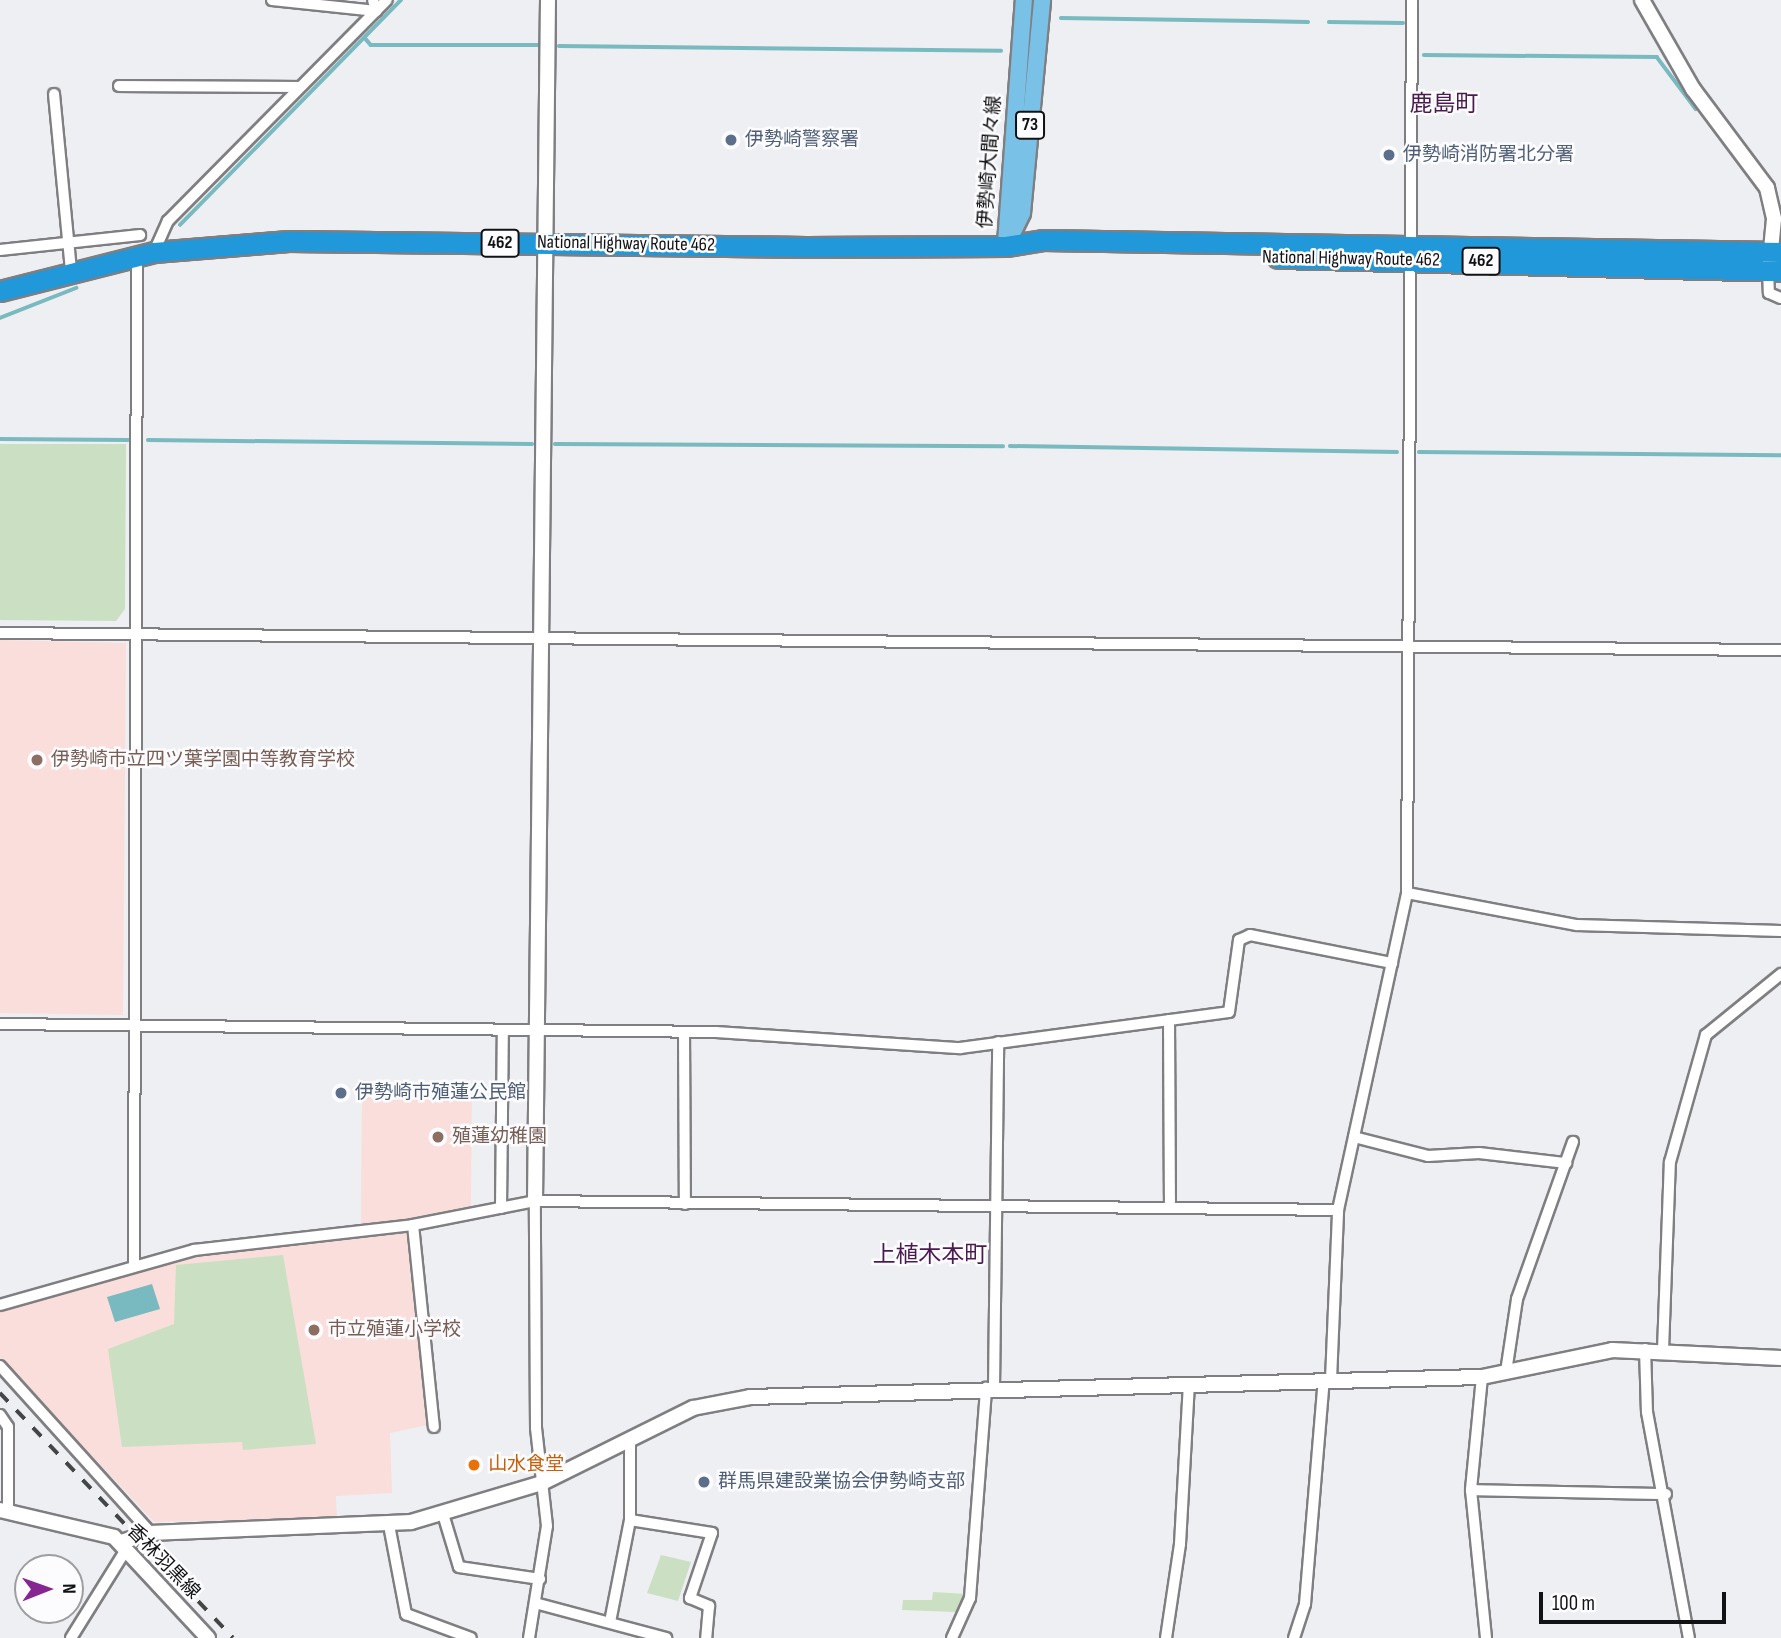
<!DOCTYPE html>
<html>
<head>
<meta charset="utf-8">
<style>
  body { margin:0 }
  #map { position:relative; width:1781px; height:1638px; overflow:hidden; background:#eeeff2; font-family:"Sofia Sans Condensed","Noto Sans JP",sans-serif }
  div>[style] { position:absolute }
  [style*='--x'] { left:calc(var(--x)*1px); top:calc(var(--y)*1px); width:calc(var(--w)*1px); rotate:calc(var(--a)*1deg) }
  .education>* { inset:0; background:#f9dedb }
  .green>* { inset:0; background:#cbdfc3 }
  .water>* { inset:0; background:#78babf }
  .stream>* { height:3.5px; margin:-1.75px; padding:0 1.75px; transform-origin:1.75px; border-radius:1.75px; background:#78babf }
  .roads { filter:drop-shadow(2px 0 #7f7f82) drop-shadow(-2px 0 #7f7f82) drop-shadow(0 2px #7f7f82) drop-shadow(0 -2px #7f7f82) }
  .street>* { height:10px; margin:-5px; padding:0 5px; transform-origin:5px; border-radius:5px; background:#fff }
  .secondary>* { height:14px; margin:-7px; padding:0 7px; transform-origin:7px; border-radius:7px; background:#fff }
  .primary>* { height:16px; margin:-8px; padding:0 8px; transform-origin:8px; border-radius:8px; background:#7ac1e8 }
  .highway>* { height:19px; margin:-9.5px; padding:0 9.5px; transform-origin:9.5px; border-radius:9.5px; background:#2198d9 }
  .rail>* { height:3.5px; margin-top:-1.75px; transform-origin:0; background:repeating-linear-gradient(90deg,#444546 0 12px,transparent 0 24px) }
  .dots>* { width:19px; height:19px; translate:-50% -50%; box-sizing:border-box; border:4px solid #fcfcff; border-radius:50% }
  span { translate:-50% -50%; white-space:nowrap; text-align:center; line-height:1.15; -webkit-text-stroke:5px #fcfcff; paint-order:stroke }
  .shield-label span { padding:2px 5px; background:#fcfcff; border:2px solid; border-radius:5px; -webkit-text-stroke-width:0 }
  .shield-label { font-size:18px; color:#111213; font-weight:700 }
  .service-label { font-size:19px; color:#4e5e75 }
  .left { translate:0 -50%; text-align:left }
  .street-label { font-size:19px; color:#111213 }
  .education-label { font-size:19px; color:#785e54 }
  .food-label { font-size:19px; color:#c56008 }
  .quarter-label { font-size:23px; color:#491b4e }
  .north { position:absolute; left:14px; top:1554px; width:70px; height:70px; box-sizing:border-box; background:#fcfcff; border:2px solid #9e9ea1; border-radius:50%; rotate:89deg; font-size:19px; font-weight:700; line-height:28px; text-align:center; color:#111213 }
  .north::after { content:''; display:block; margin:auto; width:24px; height:32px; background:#862690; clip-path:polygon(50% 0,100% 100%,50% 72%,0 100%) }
  .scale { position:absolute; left:1539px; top:1592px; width:187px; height:32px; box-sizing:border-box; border:4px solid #111213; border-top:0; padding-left:9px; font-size:21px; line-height:24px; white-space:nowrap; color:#111213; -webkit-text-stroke:5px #fcfcff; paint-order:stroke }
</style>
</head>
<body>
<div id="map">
  <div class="education">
    <i style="clip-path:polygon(0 640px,126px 643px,123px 1015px,0 1013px)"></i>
    <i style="clip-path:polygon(362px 1084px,472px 1084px,471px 1208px,361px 1227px)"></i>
    <i style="clip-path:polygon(408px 1232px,428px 1425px,390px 1433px,392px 1493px,336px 1496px,337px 1518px,154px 1522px,0 1358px,0 1311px,193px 1256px)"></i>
  </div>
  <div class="green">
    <i style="clip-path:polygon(0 444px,126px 444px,125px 609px,116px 621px,0 620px)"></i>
    <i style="clip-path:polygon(283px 1255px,316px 1444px,243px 1450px,242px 1442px,122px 1447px,108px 1349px,174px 1324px,176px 1265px)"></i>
    <i style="clip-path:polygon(661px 1555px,691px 1562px,678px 1601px,647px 1593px)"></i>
    <i style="clip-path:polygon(933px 1592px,967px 1594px,956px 1612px,902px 1610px,903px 1600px,932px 1600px)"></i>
  </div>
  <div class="water">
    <i style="clip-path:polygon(152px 1284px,160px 1309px,115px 1322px,107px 1297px)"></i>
  </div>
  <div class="stream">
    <i style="--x:1061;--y:18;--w:247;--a:0.9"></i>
    <i style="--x:1329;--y:22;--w:74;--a:0.8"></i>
    <i style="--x:365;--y:38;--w:9;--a:49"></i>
    <i style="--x:371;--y:45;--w:168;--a:0"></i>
    <i style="--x:559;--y:46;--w:442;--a:0.6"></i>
    <i style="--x:1424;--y:55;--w:233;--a:0.5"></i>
    <i style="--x:1657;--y:57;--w:65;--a:53.1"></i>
    <i style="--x:180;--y:225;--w:315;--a:-45.5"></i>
    <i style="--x:0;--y:318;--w:82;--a:-21.5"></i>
    <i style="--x:0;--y:439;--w:128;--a:0.4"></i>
    <i style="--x:148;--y:440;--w:384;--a:0.6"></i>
    <i style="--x:555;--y:444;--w:448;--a:0.3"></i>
    <i style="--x:1010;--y:446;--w:387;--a:0.9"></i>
    <i style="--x:1419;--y:452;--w:362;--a:0.5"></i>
  </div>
  <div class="roads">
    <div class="street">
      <i style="--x:272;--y:0;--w:105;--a:6"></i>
      <i style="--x:376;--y:11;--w:11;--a:-105"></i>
      <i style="--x:119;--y:86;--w:180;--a:0.3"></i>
      <i style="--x:54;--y:94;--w:176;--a:84.5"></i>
      <i style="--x:0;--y:250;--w:141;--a:-6.1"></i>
      <i style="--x:154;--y:252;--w:34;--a:-66"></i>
      <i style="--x:168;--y:221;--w:311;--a:-45.3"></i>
      <i style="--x:1768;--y:269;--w:24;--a:88"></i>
      <i style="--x:1769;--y:293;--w:13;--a:23"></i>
      <i style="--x:0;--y:633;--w:1781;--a:0.55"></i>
      <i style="--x:1407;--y:893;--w:173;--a:10.7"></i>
      <i style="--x:1577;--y:925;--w:204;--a:1.7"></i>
      <i style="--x:1169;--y:1020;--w:188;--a:89.7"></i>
      <i style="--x:0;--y:1024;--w:716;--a:0.64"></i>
      <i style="--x:716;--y:1032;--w:245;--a:3.8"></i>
      <i style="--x:960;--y:1048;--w:271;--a:-7.6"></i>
      <i style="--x:1229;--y:1012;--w:73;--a:-82.1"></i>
      <i style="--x:1239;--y:940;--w:12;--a:-24"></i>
      <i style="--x:1250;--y:935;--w:145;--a:11.2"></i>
      <i style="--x:684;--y:1032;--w:172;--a:89.7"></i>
      <i style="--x:1354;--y:1137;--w:76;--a:14.4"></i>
      <i style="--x:1428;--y:1156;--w:51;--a:-3.4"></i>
      <i style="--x:1479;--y:1153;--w:88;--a:6.6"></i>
      <i style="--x:501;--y:1208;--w:178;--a:-89.4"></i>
      <i style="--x:413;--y:1225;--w:203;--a:84.1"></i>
      <i style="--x:134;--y:1266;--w:1011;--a:-89.83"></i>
      <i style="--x:0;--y:1305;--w:202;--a:-15.8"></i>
      <i style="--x:194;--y:1250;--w:220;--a:-6.5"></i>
      <i style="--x:413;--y:1225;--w:124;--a:-11.1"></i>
      <i style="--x:535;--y:1201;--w:803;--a:0.64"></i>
      <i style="--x:1645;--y:1349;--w:63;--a:88.2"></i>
      <i style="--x:1647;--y:1412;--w:230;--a:79.5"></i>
      <i style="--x:1663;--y:1350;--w:188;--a:-87.9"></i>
      <i style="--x:1670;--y:1162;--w:132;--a:-74.2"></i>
      <i style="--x:1706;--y:1035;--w:97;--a:-39.1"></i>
      <i style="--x:0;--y:1366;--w:225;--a:47.9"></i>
      <i style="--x:1506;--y:1372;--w:74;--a:-81.4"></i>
      <i style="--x:1517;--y:1299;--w:167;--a:-70.4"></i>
      <i style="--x:1482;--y:1377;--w:114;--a:95.6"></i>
      <i style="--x:1471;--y:1490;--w:149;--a:84.2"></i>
      <i style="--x:1331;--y:1380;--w:170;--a:-87.6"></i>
      <i style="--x:1338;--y:1210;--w:324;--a:-77.7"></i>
      <i style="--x:1407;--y:893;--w:893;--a:-89.68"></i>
      <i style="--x:994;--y:1388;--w:346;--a:-89.3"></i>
      <i style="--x:0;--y:1415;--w:14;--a:56"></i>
      <i style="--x:8;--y:1427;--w:85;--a:90"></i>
      <i style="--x:1471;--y:1490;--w:195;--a:1.2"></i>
      <i style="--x:443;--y:1514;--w:55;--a:73.2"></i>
      <i style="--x:459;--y:1567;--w:82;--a:8.4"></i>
      <i style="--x:630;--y:1520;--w:83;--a:9"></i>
      <i style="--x:712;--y:1533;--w:69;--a:108.7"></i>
      <i style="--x:690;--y:1598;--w:21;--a:23"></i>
      <i style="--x:709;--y:1606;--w:32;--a:95"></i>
      <i style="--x:389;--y:1525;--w:91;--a:79.2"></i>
      <i style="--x:406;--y:1614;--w:69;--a:20.3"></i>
      <i style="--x:535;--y:1603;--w:136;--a:15"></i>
      <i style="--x:610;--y:1622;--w:104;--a:-78.9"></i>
      <i style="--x:630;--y:1520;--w:82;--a:-90"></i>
      <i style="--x:71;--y:1638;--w:106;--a:-58.1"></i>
      <i style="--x:529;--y:1638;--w:113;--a:-80.9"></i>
      <i style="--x:547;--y:1526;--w:99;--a:-96.4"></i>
      <i style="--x:536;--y:1428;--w:227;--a:-90.3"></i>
      <i style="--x:952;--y:1638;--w:44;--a:-65.8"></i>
      <i style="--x:970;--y:1598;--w:211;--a:-85.6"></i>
      <i style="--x:1166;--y:1638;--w:95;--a:-81.5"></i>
      <i style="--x:1180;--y:1544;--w:160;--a:-86.8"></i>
      <i style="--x:1294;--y:1638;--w:36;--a:-72"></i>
      <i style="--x:1305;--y:1604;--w:225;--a:-85.2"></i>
    </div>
    <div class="secondary">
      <i style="--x:1642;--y:0;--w:103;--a:60.2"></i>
      <i style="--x:1693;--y:89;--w:124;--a:53.2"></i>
      <i style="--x:1767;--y:188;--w:32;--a:77"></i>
      <i style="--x:1774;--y:219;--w:41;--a:95.6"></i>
      <i style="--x:535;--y:1201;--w:1201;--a:-89.38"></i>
      <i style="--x:0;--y:1510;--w:117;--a:13.3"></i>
      <i style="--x:114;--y:1537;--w:138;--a:47.1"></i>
      <i style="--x:121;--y:1542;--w:31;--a:-17"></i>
      <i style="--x:151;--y:1533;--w:260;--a:-2.4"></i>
      <i style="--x:411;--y:1522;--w:137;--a:-16.6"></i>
      <i style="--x:542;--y:1483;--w:169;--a:-26.4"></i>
      <i style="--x:693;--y:1408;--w:58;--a:-10.9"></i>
      <i style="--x:750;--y:1397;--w:732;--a:-1.57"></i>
      <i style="--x:1482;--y:1377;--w:133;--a:-11.7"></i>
      <i style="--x:1612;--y:1350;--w:169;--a:2.7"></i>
    </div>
    <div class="primary">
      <i style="--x:1006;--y:243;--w:244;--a:-85.8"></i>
      <i style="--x:1006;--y:246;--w:37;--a:-64"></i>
      <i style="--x:1022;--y:213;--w:214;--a:-84.6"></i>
    </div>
    <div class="highway">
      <i style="--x:1278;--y:258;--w:503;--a:1.48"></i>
      <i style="--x:0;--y:291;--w:159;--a:-14.2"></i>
      <i style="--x:154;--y:252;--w:135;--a:-4.7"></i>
      <i style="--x:289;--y:241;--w:517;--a:0.66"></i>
      <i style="--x:806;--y:247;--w:200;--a:-0.3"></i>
      <i style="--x:1006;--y:246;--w:37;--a:-9"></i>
      <i style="--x:1043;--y:240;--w:738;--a:0.93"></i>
    </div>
  </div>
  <div class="rail">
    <i style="--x:0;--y:1393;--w:338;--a:46.4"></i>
  </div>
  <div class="dots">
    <i style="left:731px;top:140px;background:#5c6f8a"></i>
    <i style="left:1389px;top:155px;background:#5c6f8a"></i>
    <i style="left:37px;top:760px;background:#8d6e63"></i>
    <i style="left:341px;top:1093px;background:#5c6f8a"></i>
    <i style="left:438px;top:1137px;background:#8d6e63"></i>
    <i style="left:314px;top:1330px;background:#8d6e63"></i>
    <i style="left:474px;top:1465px;background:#e8710a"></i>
    <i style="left:704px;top:1482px;background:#5c6f8a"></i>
  </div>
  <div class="shield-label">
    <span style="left:1030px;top:125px">73</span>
    <span style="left:500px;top:243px">462</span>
    <span style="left:1481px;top:261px">462</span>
  </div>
  <div class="service-label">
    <span class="left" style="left:745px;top:140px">伊勢崎警察署</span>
    <span class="left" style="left:1403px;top:155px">伊勢崎消防署北分署</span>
    <span class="left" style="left:355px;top:1093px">伊勢崎市殖蓮公民館</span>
    <span class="left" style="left:718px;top:1482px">群馬県建設業協会伊勢崎支部</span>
  </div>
  <div class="street-label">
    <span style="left:990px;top:162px;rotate:-86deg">伊勢崎大間々線</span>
    <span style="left:626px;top:244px;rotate:1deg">National Highway Route 462</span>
    <span style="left:1351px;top:259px;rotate:1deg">National Highway Route 462</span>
    <span style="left:163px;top:1562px;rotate:46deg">香林羽黒線</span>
  </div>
  <div class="education-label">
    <span class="left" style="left:51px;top:760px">伊勢崎市立四ツ葉学園中等教育学校</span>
    <span class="left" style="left:452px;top:1137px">殖蓮幼稚園</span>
    <span class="left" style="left:328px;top:1330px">市立殖蓮小学校</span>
  </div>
  <div class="food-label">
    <span class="left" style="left:488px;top:1465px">山水食堂</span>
  </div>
  <div class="quarter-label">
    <span style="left:1444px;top:104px">鹿島町</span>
    <span style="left:930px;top:1255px">上植木本町</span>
  </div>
  <div class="north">N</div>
  <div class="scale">100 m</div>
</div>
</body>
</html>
